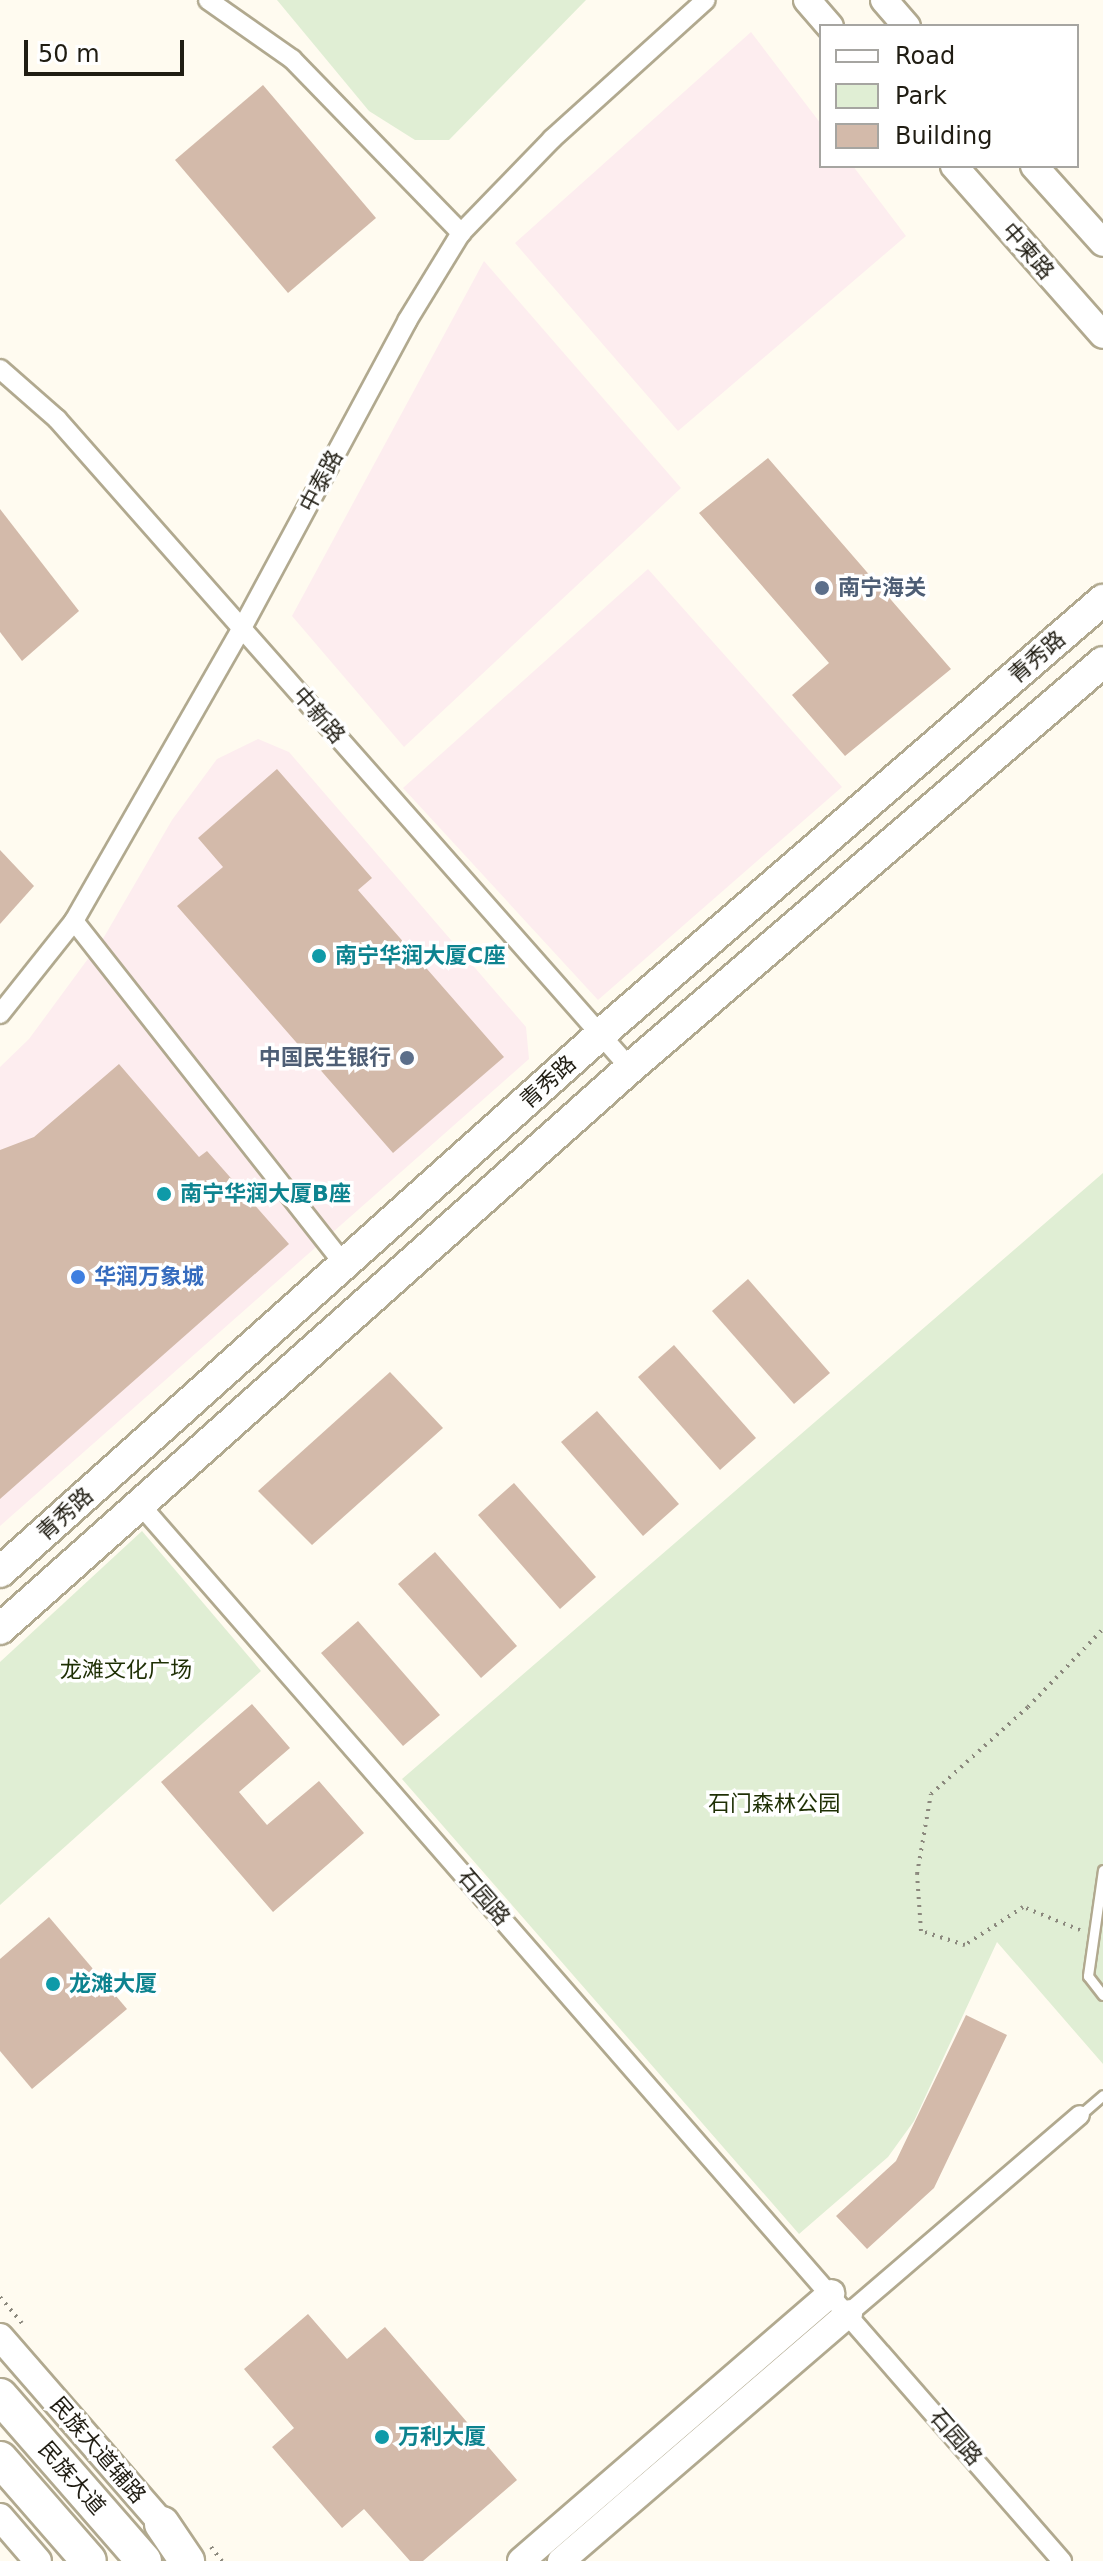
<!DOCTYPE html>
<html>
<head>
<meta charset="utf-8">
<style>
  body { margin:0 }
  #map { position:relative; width:1103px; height:2561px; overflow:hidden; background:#fffbf0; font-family:"DejaVu Sans","Noto Sans SC",sans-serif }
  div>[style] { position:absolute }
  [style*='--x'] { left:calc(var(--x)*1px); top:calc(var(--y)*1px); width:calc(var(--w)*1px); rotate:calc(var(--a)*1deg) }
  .commercial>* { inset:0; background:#fdedef }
  .green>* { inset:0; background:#e0eed4 }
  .building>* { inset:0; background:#d3baaa }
  .path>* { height:4px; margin-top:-2px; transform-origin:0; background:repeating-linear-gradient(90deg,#8b887d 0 2px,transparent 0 8px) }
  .roads { filter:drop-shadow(2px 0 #b1a98f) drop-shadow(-2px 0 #b1a98f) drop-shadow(0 2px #b1a98f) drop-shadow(0 -2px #b1a98f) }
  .lane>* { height:9px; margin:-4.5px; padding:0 4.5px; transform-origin:4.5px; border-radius:4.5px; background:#fff }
  .street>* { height:18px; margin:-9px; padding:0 9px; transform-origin:9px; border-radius:9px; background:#fff }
  .secondary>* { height:26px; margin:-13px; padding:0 13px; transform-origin:13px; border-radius:13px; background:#fff }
  .primary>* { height:30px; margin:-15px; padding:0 15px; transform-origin:15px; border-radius:15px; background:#fff }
  .highway>* { height:34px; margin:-17px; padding:0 17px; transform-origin:17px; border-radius:17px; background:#fff }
  .dots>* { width:22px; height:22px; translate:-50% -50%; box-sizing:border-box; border:4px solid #fff; border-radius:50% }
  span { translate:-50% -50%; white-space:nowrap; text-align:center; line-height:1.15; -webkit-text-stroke:7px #fff; paint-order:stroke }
  .street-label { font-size:22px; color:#201d13 }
  .service-label { font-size:22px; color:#4e5e75; font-weight:700 }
  .left { translate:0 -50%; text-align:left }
  .right { translate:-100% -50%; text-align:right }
  .culture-label { font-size:22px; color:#0d838f; font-weight:700 }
  .shop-label { font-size:22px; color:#366cbe; font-weight:700 }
  .park-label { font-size:22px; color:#1e2f04 }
  .legend { position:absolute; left:819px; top:24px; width:260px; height:144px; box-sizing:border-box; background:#fff; border:2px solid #a6a5a1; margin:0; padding:10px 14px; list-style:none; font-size:24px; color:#201d13 }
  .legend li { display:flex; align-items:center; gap:16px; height:40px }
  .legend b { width:40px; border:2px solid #a6a5a1 }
  .scale { position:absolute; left:24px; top:40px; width:160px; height:36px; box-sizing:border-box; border:4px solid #201d13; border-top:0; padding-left:10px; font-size:24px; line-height:28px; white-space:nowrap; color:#201d13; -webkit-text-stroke:6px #fff; paint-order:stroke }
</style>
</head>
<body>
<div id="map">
  <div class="commercial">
    <i style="clip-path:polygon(751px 32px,821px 124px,821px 166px,853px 166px,906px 236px,678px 431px,515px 243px)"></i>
    <i style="clip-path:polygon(484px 261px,681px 488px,404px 747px,292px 616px)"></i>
    <i style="clip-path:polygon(648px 569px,842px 787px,598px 1000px,403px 788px)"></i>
    <i style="clip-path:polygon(258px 739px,289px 752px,526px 1027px,529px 1059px,0 1526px,0 1067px,29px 1039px,104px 937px,172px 820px,217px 759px)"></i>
  </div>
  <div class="green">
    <i style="clip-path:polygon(277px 0,586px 0,449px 140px,415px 140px,369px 111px)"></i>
    <i style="clip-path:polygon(1103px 1173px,1103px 2064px,997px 1942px,914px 2121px,888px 2157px,799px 2234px,402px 1779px)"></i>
    <i style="clip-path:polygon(142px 1531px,261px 1671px,0 1905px,0 1662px)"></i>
  </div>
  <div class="building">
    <i style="clip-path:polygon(263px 85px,376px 218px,288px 293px,175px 160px)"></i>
    <i style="clip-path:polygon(768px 458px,951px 669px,845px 756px,792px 695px,829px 663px,699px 513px)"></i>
    <i style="clip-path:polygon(0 509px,79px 611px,22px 661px,0 632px)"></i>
    <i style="clip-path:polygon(277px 769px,372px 878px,358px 890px,504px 1057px,393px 1153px,177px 906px,223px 867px,198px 838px)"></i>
    <i style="clip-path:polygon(0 850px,34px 886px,0 924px)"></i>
    <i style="clip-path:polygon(119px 1064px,199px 1157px,207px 1151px,289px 1244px,0 1499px,0 1150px,34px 1137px)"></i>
    <i style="clip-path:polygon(748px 1279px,830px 1373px,794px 1404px,712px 1311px)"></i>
    <i style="clip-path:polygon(674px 1345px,756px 1438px,720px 1470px,638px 1377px)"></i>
    <i style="clip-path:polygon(390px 1372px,443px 1428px,312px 1545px,258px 1491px)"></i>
    <i style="clip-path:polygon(597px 1411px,679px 1504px,643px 1536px,561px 1442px)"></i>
    <i style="clip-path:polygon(514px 1483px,596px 1577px,560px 1609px,478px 1515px)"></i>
    <i style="clip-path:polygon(435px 1552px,517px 1646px,481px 1678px,398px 1584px)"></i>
    <i style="clip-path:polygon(358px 1621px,440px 1715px,403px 1746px,321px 1653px)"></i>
    <i style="clip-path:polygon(252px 1704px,290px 1748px,239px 1792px,267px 1825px,319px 1781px,364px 1833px,273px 1912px,161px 1782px)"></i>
    <i style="clip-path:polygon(49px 1917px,127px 2009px,32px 2089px,0 2051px,0 1959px)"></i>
    <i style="clip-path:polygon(966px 2015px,1007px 2035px,934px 2188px,867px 2249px,836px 2216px,896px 2161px)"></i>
    <i style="clip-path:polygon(308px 2314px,347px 2359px,385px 2327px,517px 2480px,423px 2561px,410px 2561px,364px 2509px,342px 2528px,272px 2447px,294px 2428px,244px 2369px)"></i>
  </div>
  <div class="path">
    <i style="--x:1080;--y:1930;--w:61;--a:-158"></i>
    <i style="--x:1023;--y:1907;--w:69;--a:146.8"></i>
    <i style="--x:965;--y:1945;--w:46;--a:-162.3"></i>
    <i style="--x:921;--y:1931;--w:57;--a:-94"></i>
    <i style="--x:917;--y:1874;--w:81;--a:-80.1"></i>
    <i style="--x:931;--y:1794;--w:130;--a:-41.9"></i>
    <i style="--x:1028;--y:1707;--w:108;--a:-46.1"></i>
    <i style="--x:0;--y:2297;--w:34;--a:50"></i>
    <i style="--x:211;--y:2547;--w:18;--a:52"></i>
  </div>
  <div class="roads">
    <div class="lane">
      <i style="--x:1103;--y:1870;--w:107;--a:98.1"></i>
      <i style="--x:1088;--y:1976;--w:24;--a:52"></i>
      <i style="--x:1080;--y:2115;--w:30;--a:-41"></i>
    </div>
    <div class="street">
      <i style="--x:208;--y:0;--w:103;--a:35.1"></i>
      <i style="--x:292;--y:59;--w:243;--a:45.8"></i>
      <i style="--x:0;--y:369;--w:76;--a:41.3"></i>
      <i style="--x:57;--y:419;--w:866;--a:48.56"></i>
      <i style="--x:74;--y:921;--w:437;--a:51.8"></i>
      <i style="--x:0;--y:1014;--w:119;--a:-51.5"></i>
      <i style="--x:74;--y:921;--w:338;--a:-60.2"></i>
      <i style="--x:242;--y:628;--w:349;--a:-61.7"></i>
      <i style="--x:407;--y:321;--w:103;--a:-58.5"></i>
      <i style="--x:461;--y:233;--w:131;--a:-45.9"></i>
      <i style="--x:552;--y:139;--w:207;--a:-42.1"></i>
      <i style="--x:137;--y:1501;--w:1407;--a:48.89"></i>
      <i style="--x:849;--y:2313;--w:304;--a:-40.6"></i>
    </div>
    <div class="secondary">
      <i style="--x:807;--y:0;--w:35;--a:49"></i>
      <i style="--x:884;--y:0;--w:35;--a:49"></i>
      <i style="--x:954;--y:166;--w:225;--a:48.6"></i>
      <i style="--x:1034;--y:166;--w:103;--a:48.1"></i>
      <i style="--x:0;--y:2337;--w:267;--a:49"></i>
      <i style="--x:0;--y:2517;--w:58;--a:49.2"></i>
      <i style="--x:521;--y:2561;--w:410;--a:-40.8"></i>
      <i style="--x:561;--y:2561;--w:380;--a:-40.7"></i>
    </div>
    <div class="primary">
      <i style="--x:0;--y:1572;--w:807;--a:-41.83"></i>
      <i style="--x:601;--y:1034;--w:664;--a:-40.84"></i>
      <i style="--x:0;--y:1629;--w:844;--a:-41.68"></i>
      <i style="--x:630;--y:1068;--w:623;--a:-40.64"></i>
    </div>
    <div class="highway">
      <i style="--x:0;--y:2396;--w:219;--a:48.9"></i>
      <i style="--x:0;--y:2459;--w:135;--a:48.9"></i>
      <i style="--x:162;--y:2524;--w:45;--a:56"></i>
    </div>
  </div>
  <div class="dots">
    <i style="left:822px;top:588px;background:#5c6f8a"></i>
    <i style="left:319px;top:956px;background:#0f9aa8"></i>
    <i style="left:407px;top:1058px;background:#5c6f8a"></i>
    <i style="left:164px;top:1194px;background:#0f9aa8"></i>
    <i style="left:78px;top:1277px;background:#3f7fe0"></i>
    <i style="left:53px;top:1984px;background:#0f9aa8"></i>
    <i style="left:382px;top:2437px;background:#0f9aa8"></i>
  </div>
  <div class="street-label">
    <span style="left:1028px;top:251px;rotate:49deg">中柬路</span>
    <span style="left:321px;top:481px;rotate:-62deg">中泰路</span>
    <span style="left:1037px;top:657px;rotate:-41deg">青秀路</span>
    <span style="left:319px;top:715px;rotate:49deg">中新路</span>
    <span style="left:548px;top:1082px;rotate:-42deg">青秀路</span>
    <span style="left:65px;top:1514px;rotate:-42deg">青秀路</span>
    <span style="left:484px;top:1897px;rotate:49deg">石园路</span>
    <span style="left:956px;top:2437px;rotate:49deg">石园路</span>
    <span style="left:98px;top:2450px;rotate:49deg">民族大道辅路</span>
    <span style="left:72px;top:2478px;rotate:49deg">民族大道</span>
  </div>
  <div class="service-label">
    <span class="left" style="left:838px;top:588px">南宁海关</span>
    <span class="right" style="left:391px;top:1058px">中国民生银行</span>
  </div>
  <div class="culture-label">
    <span class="left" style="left:335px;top:956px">南宁华润大厦C座</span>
    <span class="left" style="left:180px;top:1194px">南宁华润大厦B座</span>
    <span class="left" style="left:69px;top:1984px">龙滩大厦</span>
    <span class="left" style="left:398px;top:2437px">万利大厦</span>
  </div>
  <div class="shop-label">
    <span class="left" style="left:94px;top:1277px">华润万象城</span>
  </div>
  <div class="park-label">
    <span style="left:126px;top:1670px">龙滩文化广场</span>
    <span style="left:774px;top:1804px">石门森林公园</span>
  </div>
  <ul class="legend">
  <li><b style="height:10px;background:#fff"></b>Road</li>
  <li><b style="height:22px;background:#e0eed4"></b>Park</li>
  <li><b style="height:22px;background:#d3baaa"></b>Building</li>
  </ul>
  <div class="scale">50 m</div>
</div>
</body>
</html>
